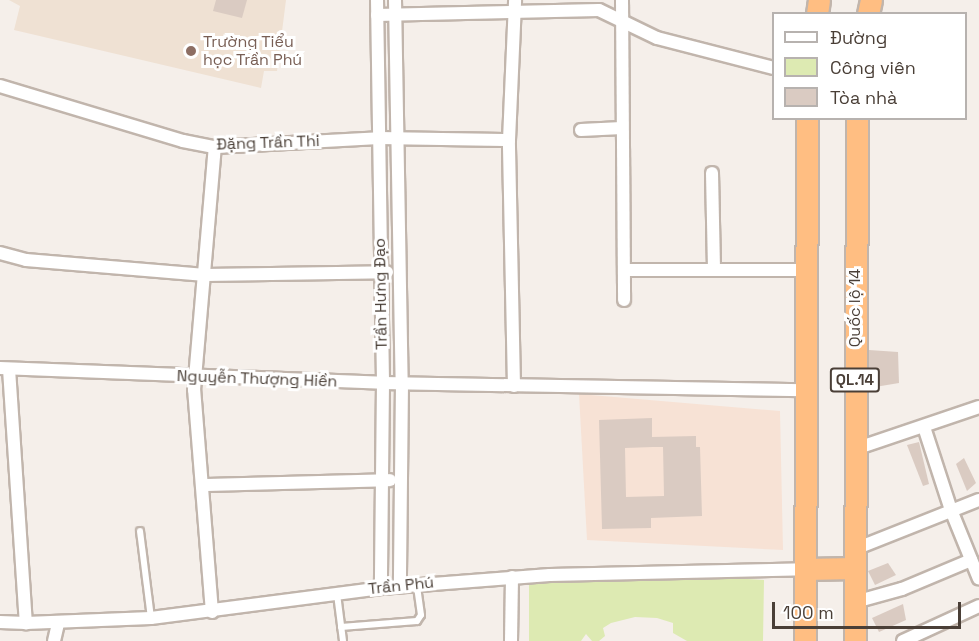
<!DOCTYPE html>
<html>
<head>
<meta charset="utf-8">
<style>
  body { margin:0 }
  #map { position:relative; width:979px; height:641px; overflow:hidden; background:#f5efea; font-family:"Space Grotesk",sans-serif }
  div>[style] { position:absolute }
  [style*='--x'] { left:calc(var(--x)*1px); top:calc(var(--y)*1px); width:calc(var(--w)*1px); rotate:calc(var(--a)*1deg) }
  .commercial>* { inset:0; background:#f7e2d5 }
  .education>* { inset:0; background:#efe1d3 }
  .green>* { inset:0; background:#ddeab2 }
  .building>* { inset:0; background:#dacbc2 }
  .roads { filter:drop-shadow(2px 0 #c1b5ac) drop-shadow(-2px 0 #c1b5ac) drop-shadow(0 2px #c1b5ac) drop-shadow(0 -2px #c1b5ac) }
  .service>* { height:6px; margin:-3px; padding:0 3px; transform-origin:3px; border-radius:3px; background:#fff }
  .minor>* { height:12px; margin:-6px; padding:0 6px; transform-origin:6px; border-radius:6px; background:#fff }
  .trunk>* { height:21px; margin:-10.5px; padding:0 10.5px; transform-origin:10.5px; border-radius:10.5px; background:#ffbe82 }
  .dots>* { width:16px; height:16px; translate:-50% -50%; box-sizing:border-box; border:3px solid #fff; border-radius:50% }
  span { translate:-50% -50%; white-space:nowrap; text-align:center; line-height:1.15; -webkit-text-stroke:6px #fff; paint-order:stroke }
  .shield-label span { padding:2px 4px; background:#fff; border:2px solid; border-radius:4px; -webkit-text-stroke-width:0 }
  .shield-label { font-size:15px; color:#4a3f37; font-weight:700 }
  .education-label { font-size:16px; color:#785e54 }
  .left { translate:0 -50%; text-align:left }
  .street-label { font-size:16px; color:#4a3f37 }
  .legend { position:absolute; left:772px; top:12px; width:195px; height:108px; box-sizing:border-box; background:#fff; border:2px solid #b7b2af; margin:0; padding:8px 10px; list-style:none; font-size:18px; color:#4a3f37 }
  .legend li { display:flex; align-items:center; gap:12px; height:30px }
  .legend b { width:30px; border:2px solid #b7b2af }
  .scale { position:absolute; left:772px; top:602px; width:189px; height:27px; box-sizing:border-box; border:3px solid #4a3f37; border-top:0; padding-left:8px; font-size:18px; line-height:21px; white-space:nowrap; color:#4a3f37; -webkit-text-stroke:4px #fff; paint-order:stroke }
</style>
</head>
<body>
<div id="map">
  <div class="commercial">
    <i style="clip-path:polygon(579px 394px,780px 411px,783px 550px,587px 540px)"></i>
  </div>
  <div class="education">
    <i style="clip-path:polygon(9px 0,286px 0,277px 71px,264px 71px,261px 88px,14px 30px,20px 6px)"></i>
  </div>
  <div class="green">
    <i style="clip-path:polygon(700px 576px,764px 580px,763px 641px,687px 641px,673px 633px,673px 623px,657px 618px,635px 617px,611px 623px,603px 628px,605px 636px,599px 641px,592px 641px,586px 634px,581px 641px,529px 641px,529px 580px)"></i>
  </div>
  <div class="building">
    <i style="clip-path:polygon(216px 0,247px 0,242px 18px,213px 11px)"></i>
    <i style="clip-path:polygon(869px 350px,898px 352px,899px 383px,869px 388px)"></i>
    <i style="clip-path:polygon(evenodd,652px 418px,652px 437px,696px 436px,696px 447px,700px 447px,702px 516px,651px 518px,651px 528px,602px 529px,599px 420px,652px 418px,653px 447px,663px 447px,664px 496px,626px 497px,625px 448px,653px 447px)"></i>
    <i style="clip-path:polygon(919px 442px,929px 484px,923px 486px,907px 445px)"></i>
    <i style="clip-path:polygon(964px 458px,976px 483px,967px 491px,956px 464px)"></i>
    <i style="clip-path:polygon(888px 563px,896px 575px,875px 585px,868px 571px)"></i>
    <i style="clip-path:polygon(903px 604px,906px 620px,879px 632px,872px 618px)"></i>
  </div>
  <div class="roads">
    <div class="service">
      <i style="--x:140;--y:531;--w:88;--a:82.8"></i>
      <i style="--x:337;--y:594;--w:47;--a:82.7"></i>
      <i style="--x:341;--y:627;--w:76;--a:-4.5"></i>
      <i style="--x:417;--y:621;--w:7;--a:-56"></i>
      <i style="--x:421;--y:615;--w:29;--a:-98"></i>
    </div>
    <div class="minor">
      <i style="--x:377;--y:0;--w:383;--a:89.1"></i>
      <i style="--x:383;--y:383;--w:205;--a:90.6"></i>
      <i style="--x:395;--y:0;--w:383;--a:89"></i>
      <i style="--x:402;--y:383;--w:203;--a:90.6"></i>
      <i style="--x:622;--y:0;--w:300;--a:89.6"></i>
      <i style="--x:377;--y:15;--w:222;--a:-1.3"></i>
      <i style="--x:599;--y:10;--w:64;--a:25.8"></i>
      <i style="--x:657;--y:38;--w:121;--a:14.4"></i>
      <i style="--x:0;--y:86;--w:191;--a:16.7"></i>
      <i style="--x:183;--y:141;--w:33;--a:11"></i>
      <i style="--x:215;--y:147;--w:164;--a:-3.1"></i>
      <i style="--x:379;--y:138;--w:130;--a:0.9"></i>
      <i style="--x:581;--y:130;--w:41;--a:-2.8"></i>
      <i style="--x:712;--y:173;--w:97;--a:88.8"></i>
      <i style="--x:0;--y:253;--w:27;--a:15"></i>
      <i style="--x:26;--y:260;--w:180;--a:4.8"></i>
      <i style="--x:205;--y:275;--w:182;--a:-0.9"></i>
      <i style="--x:625;--y:270;--w:180;--a:0"></i>
      <i style="--x:0;--y:368;--w:383;--a:2.2"></i>
      <i style="--x:383;--y:383;--w:421;--a:1"></i>
      <i style="--x:9;--y:369;--w:255;--a:86.2"></i>
      <i style="--x:514;--y:386;--w:246;--a:-91.2"></i>
      <i style="--x:509;--y:140;--w:140;--a:-87.5"></i>
      <i style="--x:924;--y:427;--w:87;--a:72"></i>
      <i style="--x:951;--y:510;--w:74;--a:67.9"></i>
      <i style="--x:855;--y:449;--w:131;--a:-18.7"></i>
      <i style="--x:203;--y:485;--w:187;--a:-1.5"></i>
      <i style="--x:855;--y:549;--w:133;--a:-21.6"></i>
      <i style="--x:855;--y:602;--w:49;--a:-15.5"></i>
      <i style="--x:902;--y:589;--w:75;--a:-22.8"></i>
      <i style="--x:212;--y:612;--w:223;--a:-94.6"></i>
      <i style="--x:194;--y:390;--w:244;--a:-85.1"></i>
      <i style="--x:0;--y:622;--w:26;--a:2"></i>
      <i style="--x:26;--y:623;--w:125;--a:-2.3"></i>
      <i style="--x:151;--y:618;--w:232;--a:-7.4"></i>
      <i style="--x:381;--y:588;--w:169;--a:-4.4"></i>
      <i style="--x:550;--y:575;--w:255;--a:-1.3"></i>
      <i style="--x:54;--y:641;--w:18;--a:-77"></i>
      <i style="--x:511;--y:641;--w:64;--a:-89.1"></i>
      <i style="--x:903;--y:641;--w:84;--a:-24.7"></i>
    </div>
    <div class="trunk">
      <i style="--x:817;--y:14;--w:14;--a:-82"></i>
      <i style="--x:868;--y:14;--w:14;--a:-78"></i>
      <i style="--x:805;--y:569;--w:50;--a:-1.1"></i>
      <i style="--x:805;--y:641;--w:523;--a:-89.78"></i>
      <i style="--x:855;--y:641;--w:523;--a:-89.78"></i>
    </div>
  </div>
  <div class="dots">
    <i style="left:191px;top:51px;background:#8d6e63"></i>
  </div>
  <div class="shield-label">
    <span style="left:855px;top:380px">QL.14</span>
  </div>
  <div class="education-label">
    <span class="left" style="left:203px;top:51px">Trường Tiểu<br>học Trần Phú</span>
  </div>
  <div class="street-label">
    <span style="left:268px;top:143px;rotate:-2deg">Đặng Trần Thi</span>
    <span style="left:381px;top:294px;rotate:-91deg">Trần Hưng Đạo</span>
    <span style="left:855px;top:308px;rotate:-90deg">Quốc lộ 14</span>
    <span style="left:257px;top:379px;rotate:2deg">Nguyễn Thượng Hiền</span>
    <span style="left:401px;top:586px;rotate:-6deg">Trần Phú</span>
  </div>
  <ul class="legend">
  <li><b style="height:8px;background:#fff"></b>Đường</li>
  <li><b style="height:16px;background:#ddeab2"></b>Công viên</li>
  <li><b style="height:16px;background:#dacbc2"></b>Tòa nhà</li>
  </ul>
  <div class="scale">100 m</div>
</div>
</body>
</html>
